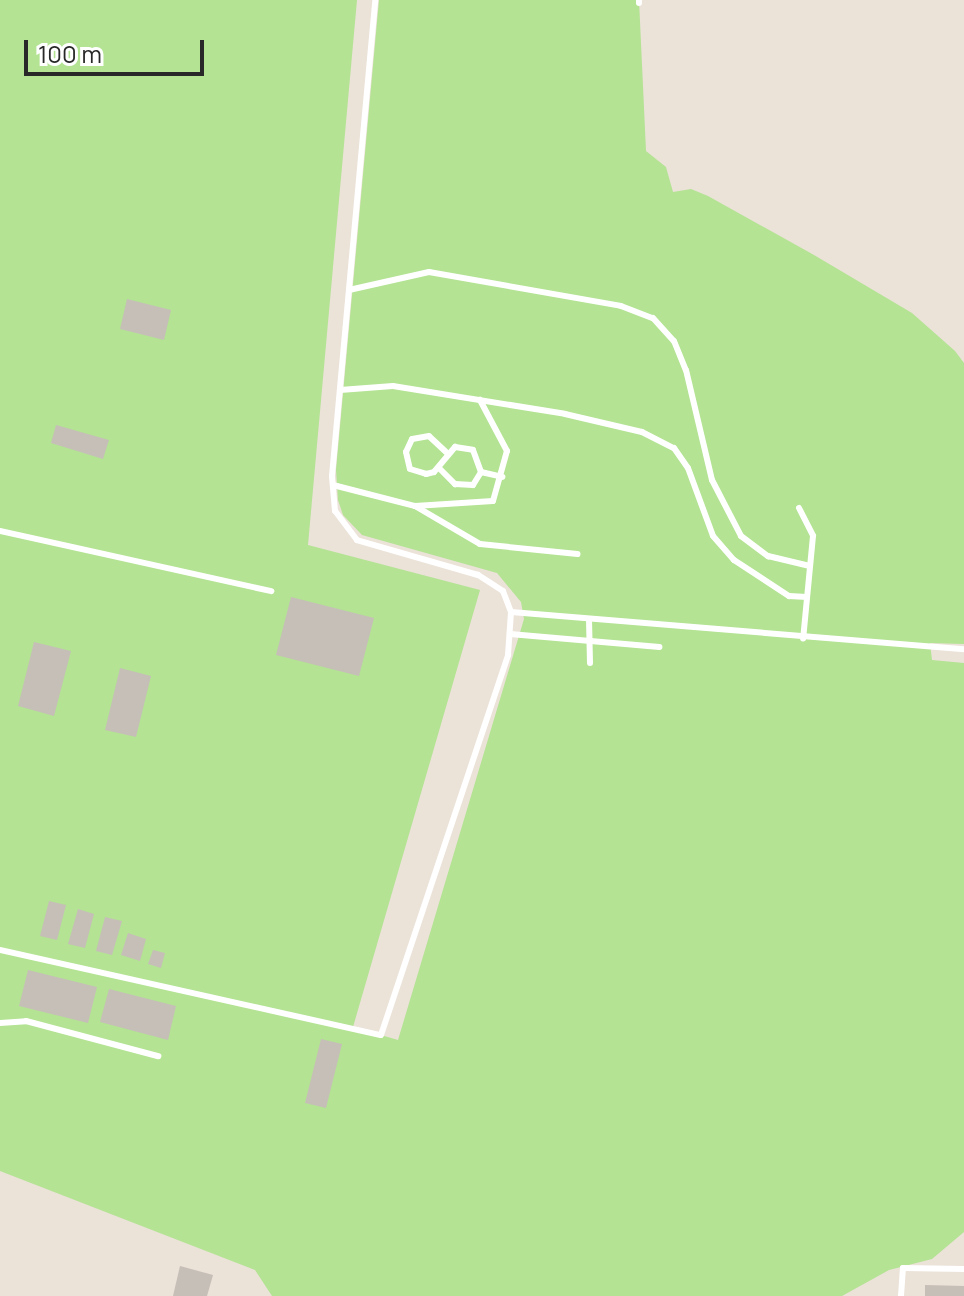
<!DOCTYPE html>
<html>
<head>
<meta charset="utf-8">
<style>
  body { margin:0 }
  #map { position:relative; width:964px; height:1296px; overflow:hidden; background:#ebe2d8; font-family:Manrope,sans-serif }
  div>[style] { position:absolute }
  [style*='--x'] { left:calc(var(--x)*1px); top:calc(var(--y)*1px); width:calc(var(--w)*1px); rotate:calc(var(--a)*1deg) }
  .green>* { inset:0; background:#b3e393 }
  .building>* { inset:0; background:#c6bfb8 }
  .service>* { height:6px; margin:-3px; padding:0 3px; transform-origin:3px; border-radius:3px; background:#fff }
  span { translate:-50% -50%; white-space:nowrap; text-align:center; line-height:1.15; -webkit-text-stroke:8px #fff; paint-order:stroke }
  .scale { position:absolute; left:24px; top:40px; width:180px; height:36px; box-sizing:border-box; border:4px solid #282828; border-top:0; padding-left:10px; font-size:24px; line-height:28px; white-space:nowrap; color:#282828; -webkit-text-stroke:6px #fff; paint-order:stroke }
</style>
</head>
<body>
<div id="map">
  <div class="green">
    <i style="clip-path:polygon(0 0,357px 0,308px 545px,480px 590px,353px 1027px,398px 1040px,524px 619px,521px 602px,497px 573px,362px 535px,343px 515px,338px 500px,336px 470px,379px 0,639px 0,646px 151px,666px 167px,673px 192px,691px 189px,708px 196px,814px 255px,912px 313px,955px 351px,964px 363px,964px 644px,930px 643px,932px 660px,964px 663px,964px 1232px,932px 1259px,889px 1270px,842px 1296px,272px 1296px,255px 1270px,0 1171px)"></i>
  </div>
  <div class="building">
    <i style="clip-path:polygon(127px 299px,171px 310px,164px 340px,120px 329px)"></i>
    <i style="clip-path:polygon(56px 425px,109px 440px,103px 459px,51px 443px)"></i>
    <i style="clip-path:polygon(291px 597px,374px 618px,359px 676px,276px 655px)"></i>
    <i style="clip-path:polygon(34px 642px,71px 651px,54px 716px,18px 706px)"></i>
    <i style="clip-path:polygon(120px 668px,151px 676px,136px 737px,105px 730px)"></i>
    <i style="clip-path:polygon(49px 901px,66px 905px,57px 940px,40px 936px)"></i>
    <i style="clip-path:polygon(78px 909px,94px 914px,85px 948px,68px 944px)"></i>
    <i style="clip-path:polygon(105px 917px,122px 921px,112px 955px,96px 951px)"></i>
    <i style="clip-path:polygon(128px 933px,146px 939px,140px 961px,121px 955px)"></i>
    <i style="clip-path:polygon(153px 950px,165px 953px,161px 968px,148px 964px)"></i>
    <i style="clip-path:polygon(28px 970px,97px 987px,88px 1023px,19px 1006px)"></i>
    <i style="clip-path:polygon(109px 989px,176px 1006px,168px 1040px,100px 1022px)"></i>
    <i style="clip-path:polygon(321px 1039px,342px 1044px,326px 1108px,305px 1103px)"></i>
    <i style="clip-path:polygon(180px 1266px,213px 1275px,207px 1296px,173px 1296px)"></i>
    <i style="clip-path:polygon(925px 1285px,964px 1286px,964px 1296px,925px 1296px)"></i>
  </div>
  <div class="service">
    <i style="--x:639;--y:3;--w:3;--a:-90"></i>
    <i style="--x:349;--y:290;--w:82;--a:-12.7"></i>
    <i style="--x:429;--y:272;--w:195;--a:10"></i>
    <i style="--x:621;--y:306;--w:34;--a:21"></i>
    <i style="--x:653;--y:318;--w:31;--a:48"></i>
    <i style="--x:674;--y:341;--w:31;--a:68"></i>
    <i style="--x:686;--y:370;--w:113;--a:76.7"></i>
    <i style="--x:712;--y:480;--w:63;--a:62.6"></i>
    <i style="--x:741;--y:536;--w:34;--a:37"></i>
    <i style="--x:768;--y:556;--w:43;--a:13.4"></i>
    <i style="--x:340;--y:390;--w:53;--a:-4.3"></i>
    <i style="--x:393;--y:386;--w:174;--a:9.2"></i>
    <i style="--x:565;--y:414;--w:79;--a:13.2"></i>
    <i style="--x:642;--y:432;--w:36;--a:27"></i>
    <i style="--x:674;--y:448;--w:24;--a:55"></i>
    <i style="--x:688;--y:468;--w:72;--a:69.8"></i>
    <i style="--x:713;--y:536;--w:32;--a:49"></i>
    <i style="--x:734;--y:560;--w:66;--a:33.2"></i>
    <i style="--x:789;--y:596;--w:18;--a:3"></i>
    <i style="--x:446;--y:452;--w:23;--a:-137"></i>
    <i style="--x:429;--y:436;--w:17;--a:170"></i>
    <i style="--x:412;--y:439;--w:14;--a:115"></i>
    <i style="--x:406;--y:452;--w:17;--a:77"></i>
    <i style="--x:410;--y:469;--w:17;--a:17"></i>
    <i style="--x:426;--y:474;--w:8;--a:-14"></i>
    <i style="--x:434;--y:472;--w:33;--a:-50"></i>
    <i style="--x:455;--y:447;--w:18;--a:9"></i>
    <i style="--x:473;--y:450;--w:23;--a:70"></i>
    <i style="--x:439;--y:468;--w:23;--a:45"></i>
    <i style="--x:455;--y:484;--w:18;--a:3"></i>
    <i style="--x:473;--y:485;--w:15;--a:-58"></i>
    <i style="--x:481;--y:472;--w:22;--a:13"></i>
    <i style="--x:333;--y:485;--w:85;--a:14.4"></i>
    <i style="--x:415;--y:506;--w:78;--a:-3.7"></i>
    <i style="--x:493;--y:501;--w:52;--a:-74.4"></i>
    <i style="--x:507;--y:451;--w:58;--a:-117.9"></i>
    <i style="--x:415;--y:506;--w:75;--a:30.3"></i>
    <i style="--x:480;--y:544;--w:98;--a:5.9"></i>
    <i style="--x:799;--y:508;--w:31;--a:63"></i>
    <i style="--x:813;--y:536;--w:103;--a:95.5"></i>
    <i style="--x:0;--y:531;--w:278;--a:12.5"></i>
    <i style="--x:511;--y:612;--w:455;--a:4.7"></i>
    <i style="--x:589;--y:619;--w:44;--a:88.7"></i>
    <i style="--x:510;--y:634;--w:150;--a:5"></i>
    <i style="--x:0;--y:950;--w:390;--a:12.6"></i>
    <i style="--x:381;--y:1035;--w:401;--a:-71.5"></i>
    <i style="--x:508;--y:655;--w:43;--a:-86"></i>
    <i style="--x:511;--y:612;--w:22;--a:-111"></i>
    <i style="--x:503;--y:591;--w:30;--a:-147"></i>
    <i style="--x:478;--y:575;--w:126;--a:-163.9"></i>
    <i style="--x:357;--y:540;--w:36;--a:-127"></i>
    <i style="--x:335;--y:511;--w:35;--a:-95"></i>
    <i style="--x:332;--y:476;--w:478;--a:-84.8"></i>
    <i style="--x:0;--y:1023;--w:26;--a:-4"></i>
    <i style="--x:26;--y:1021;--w:137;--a:14.9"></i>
    <i style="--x:901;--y:1296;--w:28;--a:-86"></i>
    <i style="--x:903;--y:1268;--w:61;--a:0.9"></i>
  </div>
  <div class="scale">100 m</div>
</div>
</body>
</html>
